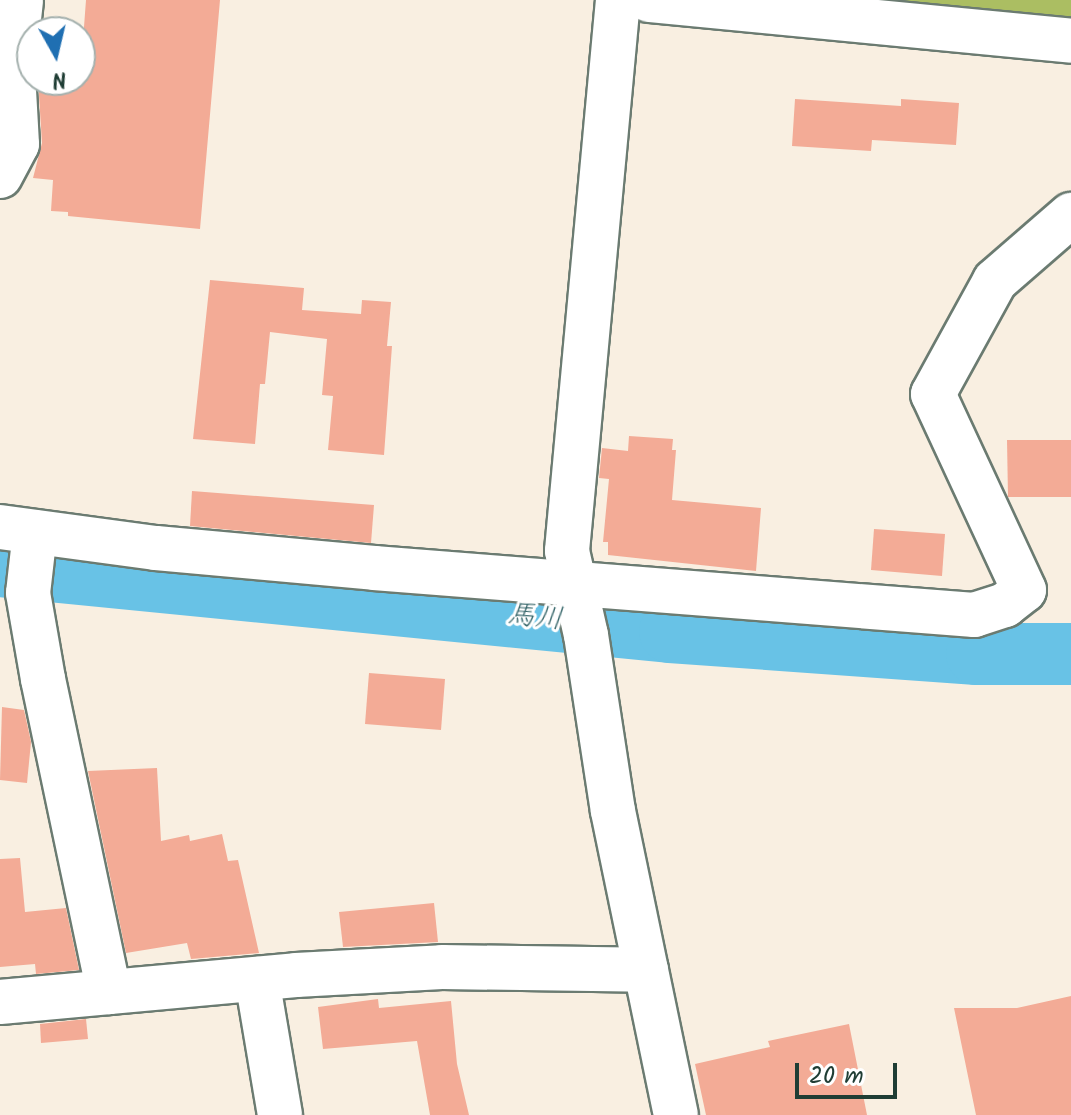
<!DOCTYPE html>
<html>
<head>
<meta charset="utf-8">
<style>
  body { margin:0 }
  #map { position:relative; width:1071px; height:1115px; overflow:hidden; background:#f9efe1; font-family:Kalam,"Klee One",sans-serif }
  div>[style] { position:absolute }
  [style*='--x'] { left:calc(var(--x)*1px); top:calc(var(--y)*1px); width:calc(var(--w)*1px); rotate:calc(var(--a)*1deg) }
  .green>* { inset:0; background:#abbe62 }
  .river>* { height:62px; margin:-31px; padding:0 31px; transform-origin:31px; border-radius:31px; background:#68c2e6 }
  .building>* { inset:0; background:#f3ab96 }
  .roads { filter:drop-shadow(2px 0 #6b7b71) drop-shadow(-2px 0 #6b7b71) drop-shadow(0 2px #6b7b71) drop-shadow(0 -2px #6b7b71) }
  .minor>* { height:44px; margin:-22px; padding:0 22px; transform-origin:22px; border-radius:22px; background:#fff }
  span { translate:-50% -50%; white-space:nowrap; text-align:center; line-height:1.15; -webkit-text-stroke:6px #fff; paint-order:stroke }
  .water-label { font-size:28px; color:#356569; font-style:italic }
  .north { position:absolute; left:16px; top:16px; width:80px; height:80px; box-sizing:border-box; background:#fff; border:2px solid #a5b1ae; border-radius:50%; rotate:172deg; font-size:22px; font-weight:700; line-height:32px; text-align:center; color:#1f3d34 }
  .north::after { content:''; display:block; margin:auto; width:28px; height:36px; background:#1f6fb2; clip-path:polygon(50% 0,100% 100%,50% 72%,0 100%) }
  .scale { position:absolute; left:795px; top:1063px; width:102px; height:36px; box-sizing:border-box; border:4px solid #1f3d34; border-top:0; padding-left:10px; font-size:24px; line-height:28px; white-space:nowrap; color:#1f3d34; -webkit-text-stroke:6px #fff; paint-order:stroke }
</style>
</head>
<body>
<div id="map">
  <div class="green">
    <i style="clip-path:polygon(821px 0,1071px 0,1071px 22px)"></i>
  </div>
  <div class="river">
    <i style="--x:0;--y:566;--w:673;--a:5.63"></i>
    <i style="--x:670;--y:632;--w:308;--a:4.1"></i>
    <i style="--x:977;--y:654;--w:94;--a:0"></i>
  </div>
  <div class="building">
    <i style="clip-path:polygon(86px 0,220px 0,200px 229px,68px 216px,68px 212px,51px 211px,53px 180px,33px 178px,42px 143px,38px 80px,80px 80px)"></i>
    <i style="clip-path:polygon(795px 99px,901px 106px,901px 99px,959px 103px,956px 145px,872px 140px,871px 151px,792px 146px)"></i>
    <i style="clip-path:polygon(210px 280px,304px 288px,302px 310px,361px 314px,362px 300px,391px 302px,387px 346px,392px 346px,384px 455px,328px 450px,333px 396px,322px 395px,327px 339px,270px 332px,265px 384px,260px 384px,255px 444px,193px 439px)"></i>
    <i style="clip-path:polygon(629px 436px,673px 439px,672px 450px,676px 450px,672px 500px,761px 508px,756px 571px,608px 555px,608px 542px,603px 542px,609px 479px,599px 478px,602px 448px,628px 451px)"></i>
    <i style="clip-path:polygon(1007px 440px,1071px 440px,1071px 497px,1008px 497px)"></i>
    <i style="clip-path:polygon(192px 491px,374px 505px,371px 543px,190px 526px)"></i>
    <i style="clip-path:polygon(874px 529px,945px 534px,942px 576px,871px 570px)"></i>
    <i style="clip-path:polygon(369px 673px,445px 679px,441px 730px,365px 724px)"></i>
    <i style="clip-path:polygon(2px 707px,24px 710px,31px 742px,27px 783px,0 780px)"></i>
    <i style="clip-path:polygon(157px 768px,161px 841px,189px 835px,190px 841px,222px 834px,228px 861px,238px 860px,259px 953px,191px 959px,187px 943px,126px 953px,88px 771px)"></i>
    <i style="clip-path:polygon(20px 858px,25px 912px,66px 908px,79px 970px,36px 974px,35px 964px,0 967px,0 859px)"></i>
    <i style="clip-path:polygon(434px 903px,438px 942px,343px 947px,339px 912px)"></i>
    <i style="clip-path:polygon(1071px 996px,1071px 1115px,976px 1115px,954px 1008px,1017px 1008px)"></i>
    <i style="clip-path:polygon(378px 999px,379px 1008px,451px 1001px,457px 1064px,469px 1115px,430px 1115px,417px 1041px,323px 1049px,318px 1007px)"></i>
    <i style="clip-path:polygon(86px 1019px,88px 1039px,41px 1043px,40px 1024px)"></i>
    <i style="clip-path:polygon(849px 1024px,867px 1115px,706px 1115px,695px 1064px,770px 1047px,768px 1041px)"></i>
  </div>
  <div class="roads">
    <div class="minor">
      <i style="--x:618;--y:0;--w:553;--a:95.29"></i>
      <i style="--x:567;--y:551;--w:86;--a:77.3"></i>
      <i style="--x:586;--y:635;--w:178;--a:81.3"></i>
      <i style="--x:613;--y:811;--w:310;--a:78.3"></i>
      <i style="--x:649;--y:0;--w:424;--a:5.5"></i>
      <i style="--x:0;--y:176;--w:36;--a:-62"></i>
      <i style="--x:17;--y:144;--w:71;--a:-93.2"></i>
      <i style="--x:13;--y:73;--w:73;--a:-83.7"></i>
      <i style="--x:0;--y:527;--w:157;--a:7.7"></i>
      <i style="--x:156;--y:548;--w:219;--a:5.2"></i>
      <i style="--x:374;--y:568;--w:602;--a:4.48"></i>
      <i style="--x:974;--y:615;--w:33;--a:-18"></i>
      <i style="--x:1005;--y:605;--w:24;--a:-38"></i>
      <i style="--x:1024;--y:590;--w:216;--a:-114.9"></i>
      <i style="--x:933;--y:394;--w:129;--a:-61.2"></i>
      <i style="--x:995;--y:281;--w:101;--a:-41"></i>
      <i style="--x:35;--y:532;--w:61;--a:96.5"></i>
      <i style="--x:28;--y:593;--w:87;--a:80.1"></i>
      <i style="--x:43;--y:679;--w:320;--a:78.1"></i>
      <i style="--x:257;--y:979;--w:138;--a:80.4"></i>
      <i style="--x:0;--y:1002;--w:297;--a:-5.2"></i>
      <i style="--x:296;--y:975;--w:146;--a:-3.1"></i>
      <i style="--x:442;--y:967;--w:204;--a:0.8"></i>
    </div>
  </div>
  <div class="water-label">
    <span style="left:535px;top:618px;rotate:6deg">馬川</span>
  </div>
  <div class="north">N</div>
  <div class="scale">20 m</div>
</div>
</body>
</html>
